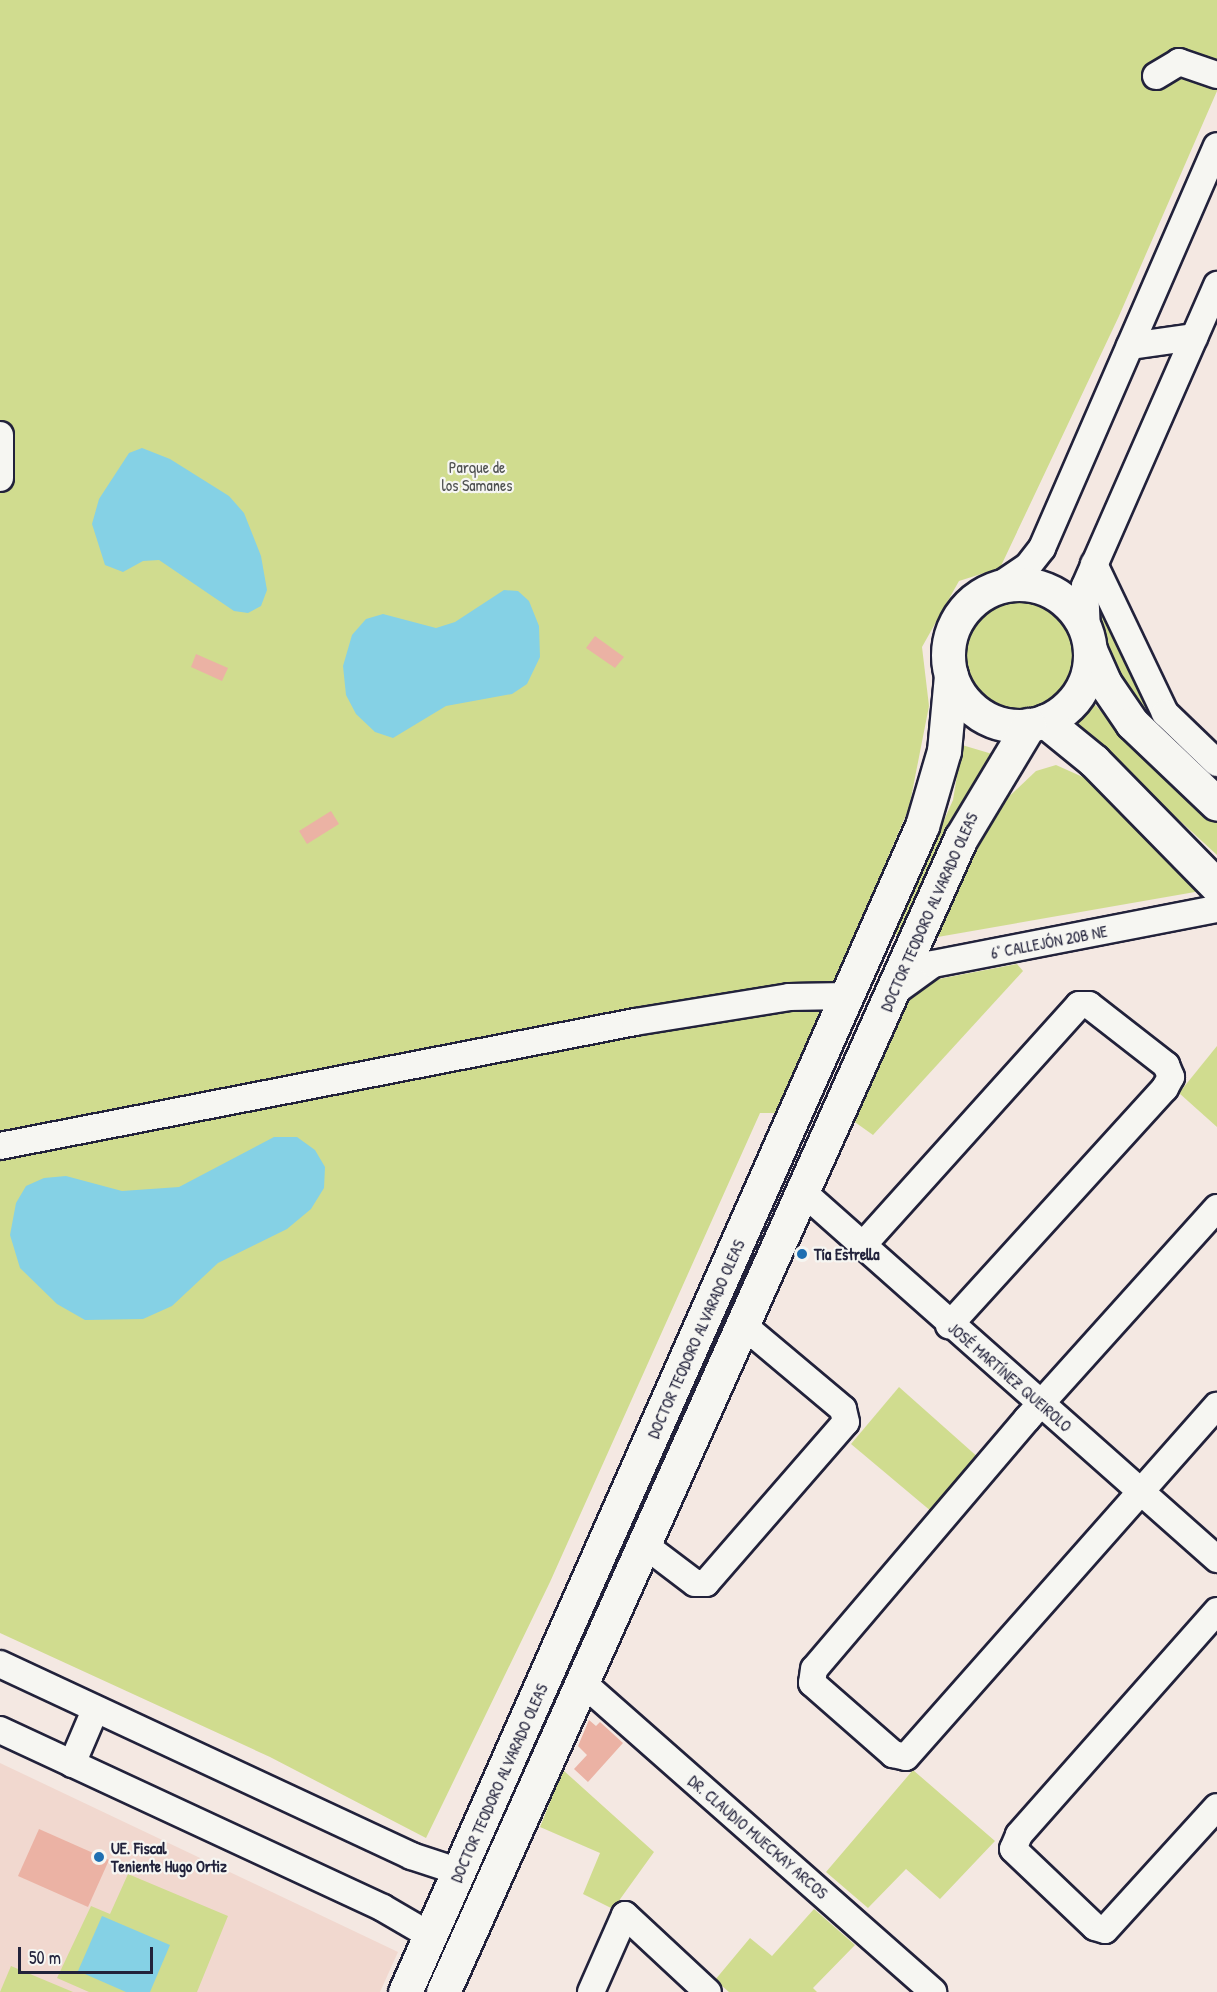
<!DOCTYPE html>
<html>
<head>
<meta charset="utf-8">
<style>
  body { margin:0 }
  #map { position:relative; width:1217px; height:1992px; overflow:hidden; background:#f4e8e2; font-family:"Patrick Hand",sans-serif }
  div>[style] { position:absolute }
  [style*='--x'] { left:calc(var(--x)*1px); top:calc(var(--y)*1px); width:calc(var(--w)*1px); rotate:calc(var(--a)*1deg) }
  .built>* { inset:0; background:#f1d8cf }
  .green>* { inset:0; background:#d0dc8f }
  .round { border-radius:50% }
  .water>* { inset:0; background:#85d1e5 }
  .building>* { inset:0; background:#ebb2a4 }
  .roads { filter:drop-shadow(2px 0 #22223b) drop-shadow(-2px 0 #22223b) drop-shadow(0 2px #22223b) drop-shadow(0 -2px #22223b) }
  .minor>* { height:26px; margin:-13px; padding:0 13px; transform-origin:13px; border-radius:13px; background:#f6f6f2 }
  .major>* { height:33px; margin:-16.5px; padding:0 16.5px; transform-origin:16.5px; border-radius:16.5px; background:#f6f6f2 }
  .major>.ring { margin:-16.5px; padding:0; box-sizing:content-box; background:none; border:33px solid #f6f6f2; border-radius:50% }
  .dots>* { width:16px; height:16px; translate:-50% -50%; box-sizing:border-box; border:3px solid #f6f6f2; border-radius:50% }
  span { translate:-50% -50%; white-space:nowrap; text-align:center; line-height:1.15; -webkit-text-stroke:4.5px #f6f6f2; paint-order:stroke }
  .park-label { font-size:16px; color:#4e5050 }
  .street-label { font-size:16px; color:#22223b }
  .poi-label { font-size:16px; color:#22223b; font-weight:700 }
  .left { translate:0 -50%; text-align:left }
  .scale { position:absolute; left:18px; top:1947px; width:135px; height:27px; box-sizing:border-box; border:3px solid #22223b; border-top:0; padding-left:8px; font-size:18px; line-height:21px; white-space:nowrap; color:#22223b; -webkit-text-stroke:4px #f6f6f2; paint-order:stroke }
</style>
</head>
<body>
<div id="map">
  <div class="built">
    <i style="clip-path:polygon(0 1763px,398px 1952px,380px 1992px,0 1992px)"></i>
  </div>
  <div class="green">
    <i style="clip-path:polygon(0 0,1217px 0,1217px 91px,1119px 316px,1000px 568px,959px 581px,922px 647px,929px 706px,909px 808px,779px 1113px,760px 1113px,550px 1582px,426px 1838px,270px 1757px,0 1633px)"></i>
    <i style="clip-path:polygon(1095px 595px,1161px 724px,1217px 775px,1217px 788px,1114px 685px,1097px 631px)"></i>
    <i class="round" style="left:959px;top:597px;width:116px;height:116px"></i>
    <i style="clip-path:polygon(1091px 700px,1129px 743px,1217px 814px,1217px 855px,1113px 759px,1064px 730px)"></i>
    <i style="clip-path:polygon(962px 745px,999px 756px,899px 936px,894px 934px,953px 800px)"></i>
    <i style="clip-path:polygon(1056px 765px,1085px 778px,1193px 879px,1199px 886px,1195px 892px,932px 938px,997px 808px,1036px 771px)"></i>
    <i style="clip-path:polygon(1017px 964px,1023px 971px,873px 1135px,852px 1120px,909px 996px,928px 981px)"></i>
    <i style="clip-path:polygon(1217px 1046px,1217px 1127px,1179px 1093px)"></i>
    <i style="clip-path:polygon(899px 1387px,980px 1459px,932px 1512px,851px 1444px)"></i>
    <i style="clip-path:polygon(563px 1770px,654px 1852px,613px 1909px,583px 1894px,600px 1853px,540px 1827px)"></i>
    <i style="clip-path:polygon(913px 1770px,995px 1841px,940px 1899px,906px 1869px,868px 1908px,826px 1872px)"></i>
    <i style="clip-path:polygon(128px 1874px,228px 1916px,197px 1992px,89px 1992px,57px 1978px,91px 1906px,110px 1914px)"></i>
    <i style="clip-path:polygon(814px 1909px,855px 1945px,813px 1988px,817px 1992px,729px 1992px,715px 1980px,750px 1938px,772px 1956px)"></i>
    <i style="clip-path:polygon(11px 1966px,73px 1992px,0 1992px)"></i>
  </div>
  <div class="water">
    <i style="clip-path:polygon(142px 448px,170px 459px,229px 496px,244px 513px,261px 556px,267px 590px,261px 606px,248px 613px,234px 611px,159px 560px,143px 561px,123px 572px,105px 565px,92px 524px,99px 499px,129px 453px)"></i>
    <i style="clip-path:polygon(504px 590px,518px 591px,529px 601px,539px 626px,540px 657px,527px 684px,512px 694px,446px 706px,393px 738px,375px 732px,356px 714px,346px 695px,343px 666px,352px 635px,366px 619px,383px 614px,436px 628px,455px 622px)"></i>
    <i style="clip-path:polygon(274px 1137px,297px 1137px,315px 1150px,325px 1167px,324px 1188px,311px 1209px,287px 1229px,218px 1263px,172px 1306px,143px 1319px,85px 1320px,57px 1304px,20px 1268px,10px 1235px,16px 1203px,26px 1186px,44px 1178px,66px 1176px,122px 1191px,179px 1187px)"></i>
    <i style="clip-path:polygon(102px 1916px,170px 1945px,150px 1992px,126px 1992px,78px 1971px)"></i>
  </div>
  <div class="building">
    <i style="clip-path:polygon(595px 636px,624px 657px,615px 668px,586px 648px)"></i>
    <i style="clip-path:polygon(196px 654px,228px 668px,222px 681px,191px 667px)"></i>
    <i style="clip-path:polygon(331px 811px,339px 824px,307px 844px,299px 831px)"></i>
    <i style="clip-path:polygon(589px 1720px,596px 1726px,600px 1722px,623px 1743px,588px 1782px,574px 1769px,587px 1755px,578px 1746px)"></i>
    <i style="clip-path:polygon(39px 1829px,109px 1860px,88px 1907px,18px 1876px)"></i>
  </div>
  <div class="roads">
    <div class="minor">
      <i style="--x:1156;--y:76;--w:27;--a:-31"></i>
      <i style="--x:1179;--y:62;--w:40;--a:18.9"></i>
      <i style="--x:1130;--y:346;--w:65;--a:-8"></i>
      <i style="--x:0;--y:435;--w:43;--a:90"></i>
      <i style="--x:1094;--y:564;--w:165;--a:64.5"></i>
      <i style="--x:1165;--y:713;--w:72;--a:43.9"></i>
      <i style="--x:997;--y:587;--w:37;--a:-34"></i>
      <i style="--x:1028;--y:566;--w:23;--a:-52"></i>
      <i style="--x:1042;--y:548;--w:438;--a:-66.5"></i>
      <i style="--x:1087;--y:632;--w:46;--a:-92.5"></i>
      <i style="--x:1085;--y:586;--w:329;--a:-66.3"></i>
      <i style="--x:893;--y:993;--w:49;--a:-35.9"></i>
      <i style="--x:933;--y:964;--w:289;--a:-11"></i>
      <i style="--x:0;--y:1146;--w:647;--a:-11.05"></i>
      <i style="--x:635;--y:1022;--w:156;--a:-9.2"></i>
      <i style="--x:789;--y:997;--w:58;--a:-1"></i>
      <i style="--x:804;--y:1193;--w:552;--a:41.55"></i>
      <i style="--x:1217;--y:1208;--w:284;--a:132"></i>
      <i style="--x:1027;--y:1419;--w:328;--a:130.4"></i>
      <i style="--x:814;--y:1669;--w:14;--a:98"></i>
      <i style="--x:812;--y:1683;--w:108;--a:41.2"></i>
      <i style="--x:893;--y:1754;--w:13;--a:13"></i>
      <i style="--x:906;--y:1757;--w:469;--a:-48.5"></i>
      <i style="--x:862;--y:1246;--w:324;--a:-48"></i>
      <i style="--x:1079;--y:1005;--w:10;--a:0"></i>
      <i style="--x:1089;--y:1005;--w:98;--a:37.9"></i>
      <i style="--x:1166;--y:1065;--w:13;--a:67"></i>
      <i style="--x:1171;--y:1077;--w:13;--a:119"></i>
      <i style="--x:1165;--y:1088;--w:321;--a:132.3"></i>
      <i style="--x:646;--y:1546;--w:61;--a:37.1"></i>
      <i style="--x:695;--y:1583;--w:11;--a:0"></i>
      <i style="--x:706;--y:1583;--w:213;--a:-49"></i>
      <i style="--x:846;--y:1422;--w:13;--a:-103"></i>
      <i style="--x:843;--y:1409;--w:129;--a:-140"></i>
      <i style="--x:1217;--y:1611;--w:299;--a:131.5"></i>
      <i style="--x:1019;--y:1835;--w:15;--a:113"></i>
      <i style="--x:1013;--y:1849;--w:113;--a:43.6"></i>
      <i style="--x:1095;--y:1927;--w:10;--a:17"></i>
      <i style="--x:1105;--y:1930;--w:166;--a:-47.7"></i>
      <i style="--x:0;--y:1664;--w:454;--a:25"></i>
      <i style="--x:411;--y:1856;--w:52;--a:18.1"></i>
      <i style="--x:583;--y:1683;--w:467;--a:41.4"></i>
      <i style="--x:0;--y:1730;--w:422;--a:24.9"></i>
      <i style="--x:383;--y:1908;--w:56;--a:30.3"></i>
      <i style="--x:72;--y:1764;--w:59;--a:-66.9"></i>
      <i style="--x:591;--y:1992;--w:84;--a:-66.2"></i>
      <i style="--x:625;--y:1915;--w:113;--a:42.9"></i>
    </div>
    <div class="major">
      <i class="ring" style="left:948px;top:584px;width:109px;height:109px"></i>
      <i style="--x:1090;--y:650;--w:35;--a:66"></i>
      <i style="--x:1104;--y:682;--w:50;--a:55.7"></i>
      <i style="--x:1132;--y:723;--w:117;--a:43.6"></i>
      <i style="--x:1045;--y:721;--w:63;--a:39.2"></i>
      <i style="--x:1094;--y:761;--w:175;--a:45.5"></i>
      <i style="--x:405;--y:1992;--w:1275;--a:-66.09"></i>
      <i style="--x:922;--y:826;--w:78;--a:-73.7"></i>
      <i style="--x:944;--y:751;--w:76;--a:-84.7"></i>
      <i style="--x:443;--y:1992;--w:1265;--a:-65.83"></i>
      <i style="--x:961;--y:838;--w:132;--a:-59"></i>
    </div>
  </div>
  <div class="dots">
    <i style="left:802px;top:1254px;background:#1f6fb2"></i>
    <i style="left:99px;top:1857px;background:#1f6fb2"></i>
  </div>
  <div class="park-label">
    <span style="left:477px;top:476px">Parque de<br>los Samanes</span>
  </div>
  <div class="street-label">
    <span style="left:929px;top:912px;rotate:-66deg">DOCTOR TEODORO ALVARADO OLEAS</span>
    <span style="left:1049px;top:942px;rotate:-11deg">6° CALLEJÓN 20B NE</span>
    <span style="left:696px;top:1339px;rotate:-66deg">DOCTOR TEODORO ALVARADO OLEAS</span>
    <span style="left:1010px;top:1377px;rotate:41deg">JOSÉ MARTÍNEZ QUEIROLO</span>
    <span style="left:499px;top:1783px;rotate:-66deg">DOCTOR TEODORO ALVARADO OLEAS</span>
    <span style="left:758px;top:1837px;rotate:41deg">DR. CLAUDIO MUECKAY ARCOS</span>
  </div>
  <div class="poi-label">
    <span class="left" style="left:814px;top:1254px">Tía Estrella</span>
    <span class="left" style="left:111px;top:1857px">UE. Fiscal<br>Teniente Hugo Ortiz</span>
  </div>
  <div class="scale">50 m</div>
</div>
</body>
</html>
